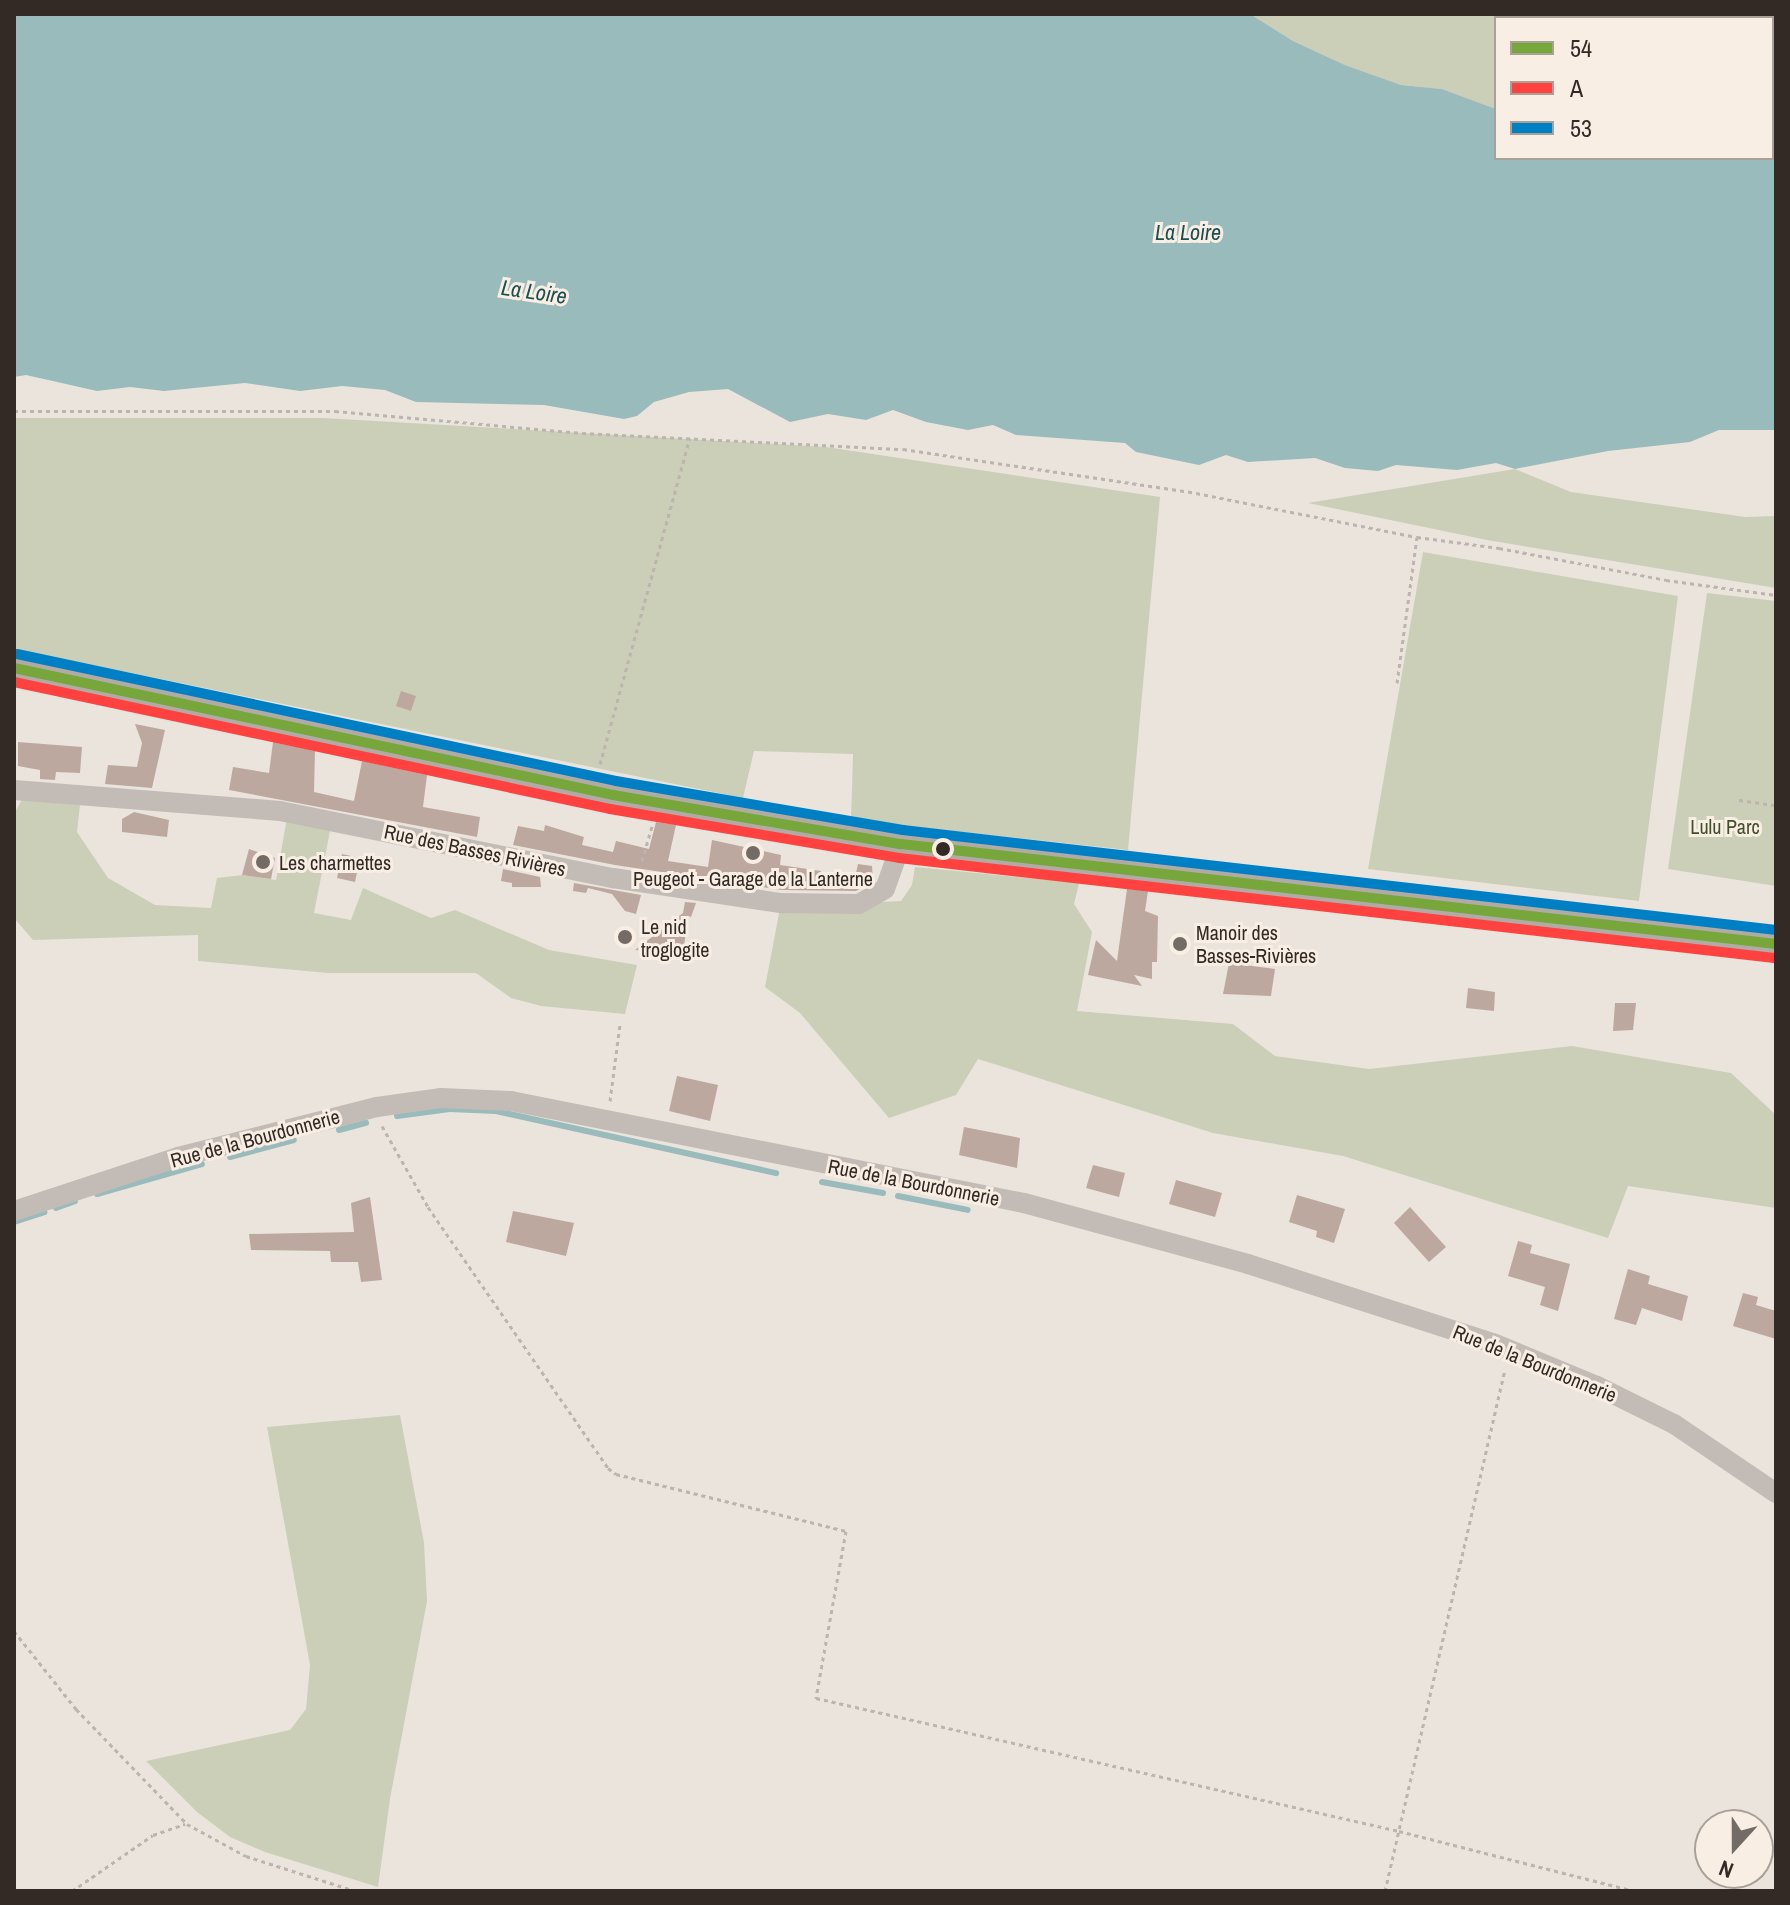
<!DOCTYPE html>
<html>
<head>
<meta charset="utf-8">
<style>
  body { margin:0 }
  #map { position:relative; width:1790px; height:1905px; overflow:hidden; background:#eae4dd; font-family:"Archivo Narrow",sans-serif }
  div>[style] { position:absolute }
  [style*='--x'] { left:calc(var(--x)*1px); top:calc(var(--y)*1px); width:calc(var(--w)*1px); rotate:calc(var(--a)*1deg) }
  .green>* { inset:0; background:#cbcfb7 }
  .sand>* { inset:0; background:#ebdcc3 }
  .water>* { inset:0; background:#9abbbb }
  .stream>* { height:6px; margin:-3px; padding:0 3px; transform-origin:3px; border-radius:3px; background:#9abbbb }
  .building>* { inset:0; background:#bda89f }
  .path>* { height:3px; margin-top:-1.5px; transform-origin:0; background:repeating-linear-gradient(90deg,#bbb4af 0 4px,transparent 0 8px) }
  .minor>* { height:20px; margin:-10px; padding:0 10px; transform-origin:10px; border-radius:10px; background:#c3bcb6 }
  .primary>* { height:32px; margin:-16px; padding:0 16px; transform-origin:16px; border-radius:16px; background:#b1aba6 }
  .bus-1>* { height:10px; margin:-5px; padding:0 5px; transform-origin:5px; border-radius:5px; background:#77a63b }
  .bus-2>* { height:10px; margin:-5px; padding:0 5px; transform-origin:5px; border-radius:5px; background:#ff4240 }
  .bus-3>* { height:10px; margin:-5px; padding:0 5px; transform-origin:5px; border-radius:5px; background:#0080c4 }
  .dots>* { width:22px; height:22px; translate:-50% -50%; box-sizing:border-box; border:4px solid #f8eee3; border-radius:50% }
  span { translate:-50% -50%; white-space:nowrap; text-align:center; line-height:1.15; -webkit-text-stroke:6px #f8eee3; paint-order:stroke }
  .park-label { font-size:20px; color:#42502a }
  .street-label { font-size:20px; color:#332a25 }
  .poi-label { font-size:20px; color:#332a25 }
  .left { translate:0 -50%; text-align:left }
  .water-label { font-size:22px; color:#1d4e52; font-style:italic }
  .frame { position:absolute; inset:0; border:16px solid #332a25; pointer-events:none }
  .legend { position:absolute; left:1494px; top:16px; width:280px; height:144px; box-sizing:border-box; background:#f8eee3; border:2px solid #a9a097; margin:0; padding:10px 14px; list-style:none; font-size:24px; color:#332a25 }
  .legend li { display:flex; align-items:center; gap:16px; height:40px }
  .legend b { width:40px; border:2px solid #a9a097 }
  .north { position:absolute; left:1694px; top:1809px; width:80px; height:80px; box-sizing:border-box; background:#f8eee3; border:2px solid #a9a097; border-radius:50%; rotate:201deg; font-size:22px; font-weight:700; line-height:32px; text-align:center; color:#332a25 }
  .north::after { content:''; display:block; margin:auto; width:28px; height:36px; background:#736b65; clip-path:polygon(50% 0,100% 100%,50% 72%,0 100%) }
</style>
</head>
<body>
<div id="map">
  <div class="green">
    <i style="clip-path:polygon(1250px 14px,1738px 14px,1741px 18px,1496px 18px,1496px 109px,1442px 89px,1401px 85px,1345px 65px,1293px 41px)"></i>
    <i style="clip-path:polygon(14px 418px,323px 418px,826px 447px,1160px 497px,1128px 850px,851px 820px,853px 754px,754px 751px,743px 798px,14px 649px)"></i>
    <i style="clip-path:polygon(1515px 469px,1571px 492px,1745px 517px,1776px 516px,1776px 588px,1487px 540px,1308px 503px)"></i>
    <i style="clip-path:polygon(1423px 552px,1678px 596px,1639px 901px,1368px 869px)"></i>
    <i style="clip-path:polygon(1707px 593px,1776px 601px,1776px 886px,1668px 869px)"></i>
    <i style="clip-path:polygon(26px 792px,81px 796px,77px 832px,108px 878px,155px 905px,211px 908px,217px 878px,242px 875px,276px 880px,288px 812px,332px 821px,314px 913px,351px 920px,363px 888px,431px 918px,455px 910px,549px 950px,637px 965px,625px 1014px,541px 1006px,511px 998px,476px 973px,328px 973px,198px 961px,198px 935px,33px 940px,14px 918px,14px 814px)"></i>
    <i style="clip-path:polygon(915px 867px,1079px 883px,1074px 904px,1092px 932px,1077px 1011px,1233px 1024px,1275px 1056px,1369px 1069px,1572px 1046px,1731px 1073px,1776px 1115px,1776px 1208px,1628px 1186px,1608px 1238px,1343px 1156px,1213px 1133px,978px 1059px,956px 1095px,889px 1118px,800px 1013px,765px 987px,781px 903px,824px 905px,901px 901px,912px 885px)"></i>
    <i style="clip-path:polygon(400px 1415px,424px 1543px,427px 1601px,390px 1799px,378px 1887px,265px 1852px,230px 1837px,197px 1812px,146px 1761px,290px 1730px,306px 1709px,310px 1665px,267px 1427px)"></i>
  </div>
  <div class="sand">
    <i style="clip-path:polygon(1738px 14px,1776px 14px,1776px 95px,1772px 85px,1772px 18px,1741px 18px)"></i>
  </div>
  <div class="water">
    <i style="clip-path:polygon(14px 14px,1250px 14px,1293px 41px,1345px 65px,1401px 85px,1442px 89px,1496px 109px,1496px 158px,1772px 158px,1772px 96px,1776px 95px,1776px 430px,1719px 430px,1690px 442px,1608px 451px,1515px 469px,1496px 463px,1457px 470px,1396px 465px,1378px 471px,1345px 468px,1315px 458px,1248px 462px,1226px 455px,1199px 465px,1136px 452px,1125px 443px,1016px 435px,993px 425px,968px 430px,926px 422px,893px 410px,866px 420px,828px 414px,790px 422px,728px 389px,689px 392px,654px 402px,637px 416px,624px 419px,544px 405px,416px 402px,385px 390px,342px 386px,300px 391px,245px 383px,164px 391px,130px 387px,97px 391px,26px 375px,14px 377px)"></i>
  </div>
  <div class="stream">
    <i style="--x:397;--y:1116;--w:53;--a:-7.5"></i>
    <i style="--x:450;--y:1109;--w:46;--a:2.5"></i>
    <i style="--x:496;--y:1111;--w:287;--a:12.5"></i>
    <i style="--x:339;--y:1130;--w:28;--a:-15"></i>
    <i style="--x:230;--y:1157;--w:66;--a:-14.9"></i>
    <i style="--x:822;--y:1182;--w:62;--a:10.2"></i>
    <i style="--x:97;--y:1194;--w:109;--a:-15.9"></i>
    <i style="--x:898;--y:1196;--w:71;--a:11.3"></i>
    <i style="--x:56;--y:1208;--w:20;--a:-20"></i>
    <i style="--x:14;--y:1222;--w:32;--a:-18"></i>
  </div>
  <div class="building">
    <i style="clip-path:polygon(401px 691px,416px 696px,411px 711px,396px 706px)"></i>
    <i style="clip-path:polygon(135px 724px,165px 730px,152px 788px,105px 784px,108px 765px,137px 767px,142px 743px)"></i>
    <i style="clip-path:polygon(18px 742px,82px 747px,80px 773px,56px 772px,55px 780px,40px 779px,40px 770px,18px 766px)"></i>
    <i style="clip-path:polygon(273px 742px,315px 751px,314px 792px,354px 801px,362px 761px,427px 775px,423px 807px,480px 817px,477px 837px,229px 790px,233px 767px,269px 773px)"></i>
    <i style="clip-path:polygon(134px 812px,169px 820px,167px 837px,122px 832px,122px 819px)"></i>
    <i style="clip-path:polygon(656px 822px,676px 825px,668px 861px,708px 867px,712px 840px,781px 855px,780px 865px,821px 871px,820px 884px,853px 887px,858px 864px,872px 866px,873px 881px,856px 891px,782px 890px,615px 865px,513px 845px,518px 826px,544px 831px,545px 825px,584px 837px,582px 845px,613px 852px,616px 841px,649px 849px)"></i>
    <i style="clip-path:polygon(249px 849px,275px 858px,271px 879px,242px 875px)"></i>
    <i style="clip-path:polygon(342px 854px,360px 858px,355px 882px,337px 878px)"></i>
    <i style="clip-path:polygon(503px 869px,540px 877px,541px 887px,512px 887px,512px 883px,501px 881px)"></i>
    <i style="clip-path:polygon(574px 883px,641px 895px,636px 914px,625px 911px,612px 894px,588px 888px,586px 893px,573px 891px)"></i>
    <i style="clip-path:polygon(1127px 889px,1148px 891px,1145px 911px,1158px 916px,1157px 962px,1152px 962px,1152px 979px,1134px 975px,1142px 986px,1088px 975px,1096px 940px,1117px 961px)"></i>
    <i style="clip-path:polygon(685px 902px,696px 903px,691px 917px,688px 916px,683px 954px,635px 950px,683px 913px)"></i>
    <i style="clip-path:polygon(1229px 963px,1275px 969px,1271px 996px,1223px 994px)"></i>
    <i style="clip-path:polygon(1468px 988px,1495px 992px,1494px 1011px,1466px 1008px)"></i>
    <i style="clip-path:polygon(1615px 1003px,1636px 1003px,1633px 1030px,1613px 1031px)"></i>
    <i style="clip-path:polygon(677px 1076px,718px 1085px,710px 1121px,669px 1111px)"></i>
    <i style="clip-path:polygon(964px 1127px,1020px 1138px,1017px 1168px,959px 1155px)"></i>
    <i style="clip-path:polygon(1093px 1165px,1125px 1173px,1119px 1197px,1086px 1188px)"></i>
    <i style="clip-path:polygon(1176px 1180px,1222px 1193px,1215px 1217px,1169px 1204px)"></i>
    <i style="clip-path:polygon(1297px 1195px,1345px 1209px,1334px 1243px,1316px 1237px,1317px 1231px,1289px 1222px)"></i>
    <i style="clip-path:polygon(370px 1197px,382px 1280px,361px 1282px,358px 1262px,331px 1262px,330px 1251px,251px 1250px,249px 1234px,354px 1232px,351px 1203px)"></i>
    <i style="clip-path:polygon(1410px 1207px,1446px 1247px,1429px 1262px,1394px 1223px)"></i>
    <i style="clip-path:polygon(513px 1211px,574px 1223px,566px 1256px,506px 1242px)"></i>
    <i style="clip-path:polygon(1518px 1241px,1532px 1245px,1530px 1253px,1570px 1264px,1558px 1311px,1540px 1305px,1545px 1287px,1508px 1276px)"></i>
    <i style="clip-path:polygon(1628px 1269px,1650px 1276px,1648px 1284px,1688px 1296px,1682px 1321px,1642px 1308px,1636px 1325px,1614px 1319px)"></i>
    <i style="clip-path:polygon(1743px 1293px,1758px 1297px,1756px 1305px,1776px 1311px,1776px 1339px,1733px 1326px)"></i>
  </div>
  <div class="path">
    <i style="--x:14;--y:411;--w:321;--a:0"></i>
    <i style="--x:335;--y:411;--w:248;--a:5.1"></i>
    <i style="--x:582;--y:433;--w:321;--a:2.9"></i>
    <i style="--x:903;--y:449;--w:296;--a:8.5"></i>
    <i style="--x:1196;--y:493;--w:225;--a:11.3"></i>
    <i style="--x:1417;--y:537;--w:83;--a:7.6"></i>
    <i style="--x:1499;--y:548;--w:170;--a:10.8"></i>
    <i style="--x:1666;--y:580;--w:111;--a:7.8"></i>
    <i style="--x:1397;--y:683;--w:147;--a:-82.2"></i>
    <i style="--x:600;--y:764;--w:338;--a:-74.6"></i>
    <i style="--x:1739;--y:800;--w:37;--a:8"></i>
    <i style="--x:642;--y:861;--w:36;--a:-74"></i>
    <i style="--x:610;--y:1101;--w:78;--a:-82.6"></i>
    <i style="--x:382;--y:1126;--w:93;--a:60.4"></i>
    <i style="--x:428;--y:1207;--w:317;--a:55.4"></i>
    <i style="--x:608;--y:1468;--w:10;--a:37"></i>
    <i style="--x:616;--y:1474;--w:237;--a:13.9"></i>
    <i style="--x:846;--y:1531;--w:170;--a:100.2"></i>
    <i style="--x:816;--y:1698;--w:598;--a:12.85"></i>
    <i style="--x:1399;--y:1831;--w:244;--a:14.3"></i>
    <i style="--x:14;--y:1631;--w:100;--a:51.5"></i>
    <i style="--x:76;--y:1709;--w:160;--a:46"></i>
    <i style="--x:187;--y:1824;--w:67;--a:28.5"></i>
    <i style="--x:246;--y:1856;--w:115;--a:17.7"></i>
    <i style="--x:72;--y:1891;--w:98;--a:-34.7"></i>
    <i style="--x:153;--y:1835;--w:34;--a:-19"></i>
    <i style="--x:1385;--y:1891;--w:536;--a:-77.05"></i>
  </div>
  <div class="minor">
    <i style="--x:14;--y:790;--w:267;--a:4.5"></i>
    <i style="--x:280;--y:811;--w:340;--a:11.4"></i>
    <i style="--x:613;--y:878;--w:170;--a:8.5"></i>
    <i style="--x:781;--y:903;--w:78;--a:0.7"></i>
    <i style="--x:859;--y:904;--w:30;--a:-30"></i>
    <i style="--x:885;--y:889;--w:48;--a:-70.4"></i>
    <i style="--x:14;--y:1211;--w:173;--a:-18.2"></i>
    <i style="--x:178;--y:1157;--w:205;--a:-14.1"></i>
    <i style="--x:377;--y:1107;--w:65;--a:-8"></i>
    <i style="--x:441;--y:1098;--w:70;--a:2.5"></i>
    <i style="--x:511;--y:1101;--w:523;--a:11.25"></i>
    <i style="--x:1024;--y:1203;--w:232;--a:15.2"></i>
    <i style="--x:1248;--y:1264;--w:257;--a:17.9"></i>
    <i style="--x:1493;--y:1343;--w:113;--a:22.5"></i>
    <i style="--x:1597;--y:1386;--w:86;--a:26.3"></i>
    <i style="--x:1674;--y:1424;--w:123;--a:34.1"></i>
  </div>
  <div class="primary">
    <i style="--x:14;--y:668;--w:612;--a:11.97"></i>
    <i style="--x:613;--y:795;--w:292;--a:9.7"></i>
    <i style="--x:901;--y:844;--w:881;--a:6.52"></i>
  </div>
  <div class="bus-1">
    <i style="--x:14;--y:668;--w:612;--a:11.97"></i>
    <i style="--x:613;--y:795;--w:292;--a:9.7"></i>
    <i style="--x:901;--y:844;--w:881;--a:6.52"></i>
  </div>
  <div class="bus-2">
    <i style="--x:14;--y:682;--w:609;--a:12.03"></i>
    <i style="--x:610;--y:809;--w:293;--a:9.6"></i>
    <i style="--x:899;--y:858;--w:881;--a:6.52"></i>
  </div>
  <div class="bus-3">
    <i style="--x:17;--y:654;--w:612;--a:11.97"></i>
    <i style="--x:616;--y:781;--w:291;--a:9.7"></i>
    <i style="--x:903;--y:830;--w:879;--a:6.53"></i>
  </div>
  <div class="dots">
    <i style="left:943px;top:849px;background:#332a25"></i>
    <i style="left:753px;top:853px;background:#736b65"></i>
    <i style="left:263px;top:862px;background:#736b65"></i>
    <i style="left:625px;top:937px;background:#736b65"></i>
    <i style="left:1180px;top:944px;background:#736b65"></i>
  </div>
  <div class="park-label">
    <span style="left:1725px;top:826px">Lulu Parc</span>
  </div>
  <div class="street-label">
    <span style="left:475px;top:850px;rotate:12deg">Rue des Basses Rivières</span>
    <span style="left:255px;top:1138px;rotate:-15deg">Rue de la Bourdonnerie</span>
    <span style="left:914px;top:1182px;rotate:11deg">Rue de la Bourdonnerie</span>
    <span style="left:1535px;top:1363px;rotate:22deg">Rue de la Bourdonnerie</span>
  </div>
  <div class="poi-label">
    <span class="left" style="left:279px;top:862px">Les charmettes</span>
    <span style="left:753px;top:878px">Peugeot - Garage de la Lanterne</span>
    <span class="left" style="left:641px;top:938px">Le nid<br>troglogite</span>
    <span class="left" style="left:1196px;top:944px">Manoir des<br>Basses-Rivières</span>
  </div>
  <div class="water-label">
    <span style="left:1188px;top:233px">La Loire</span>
    <span style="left:534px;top:292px;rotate:8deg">La Loire</span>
  </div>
  <div class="frame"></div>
  <ul class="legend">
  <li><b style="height:10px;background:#77a63b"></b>54</li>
  <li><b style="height:10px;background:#ff4240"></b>A</li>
  <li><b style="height:10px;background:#0080c4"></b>53</li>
  </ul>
  <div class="north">N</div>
</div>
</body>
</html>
